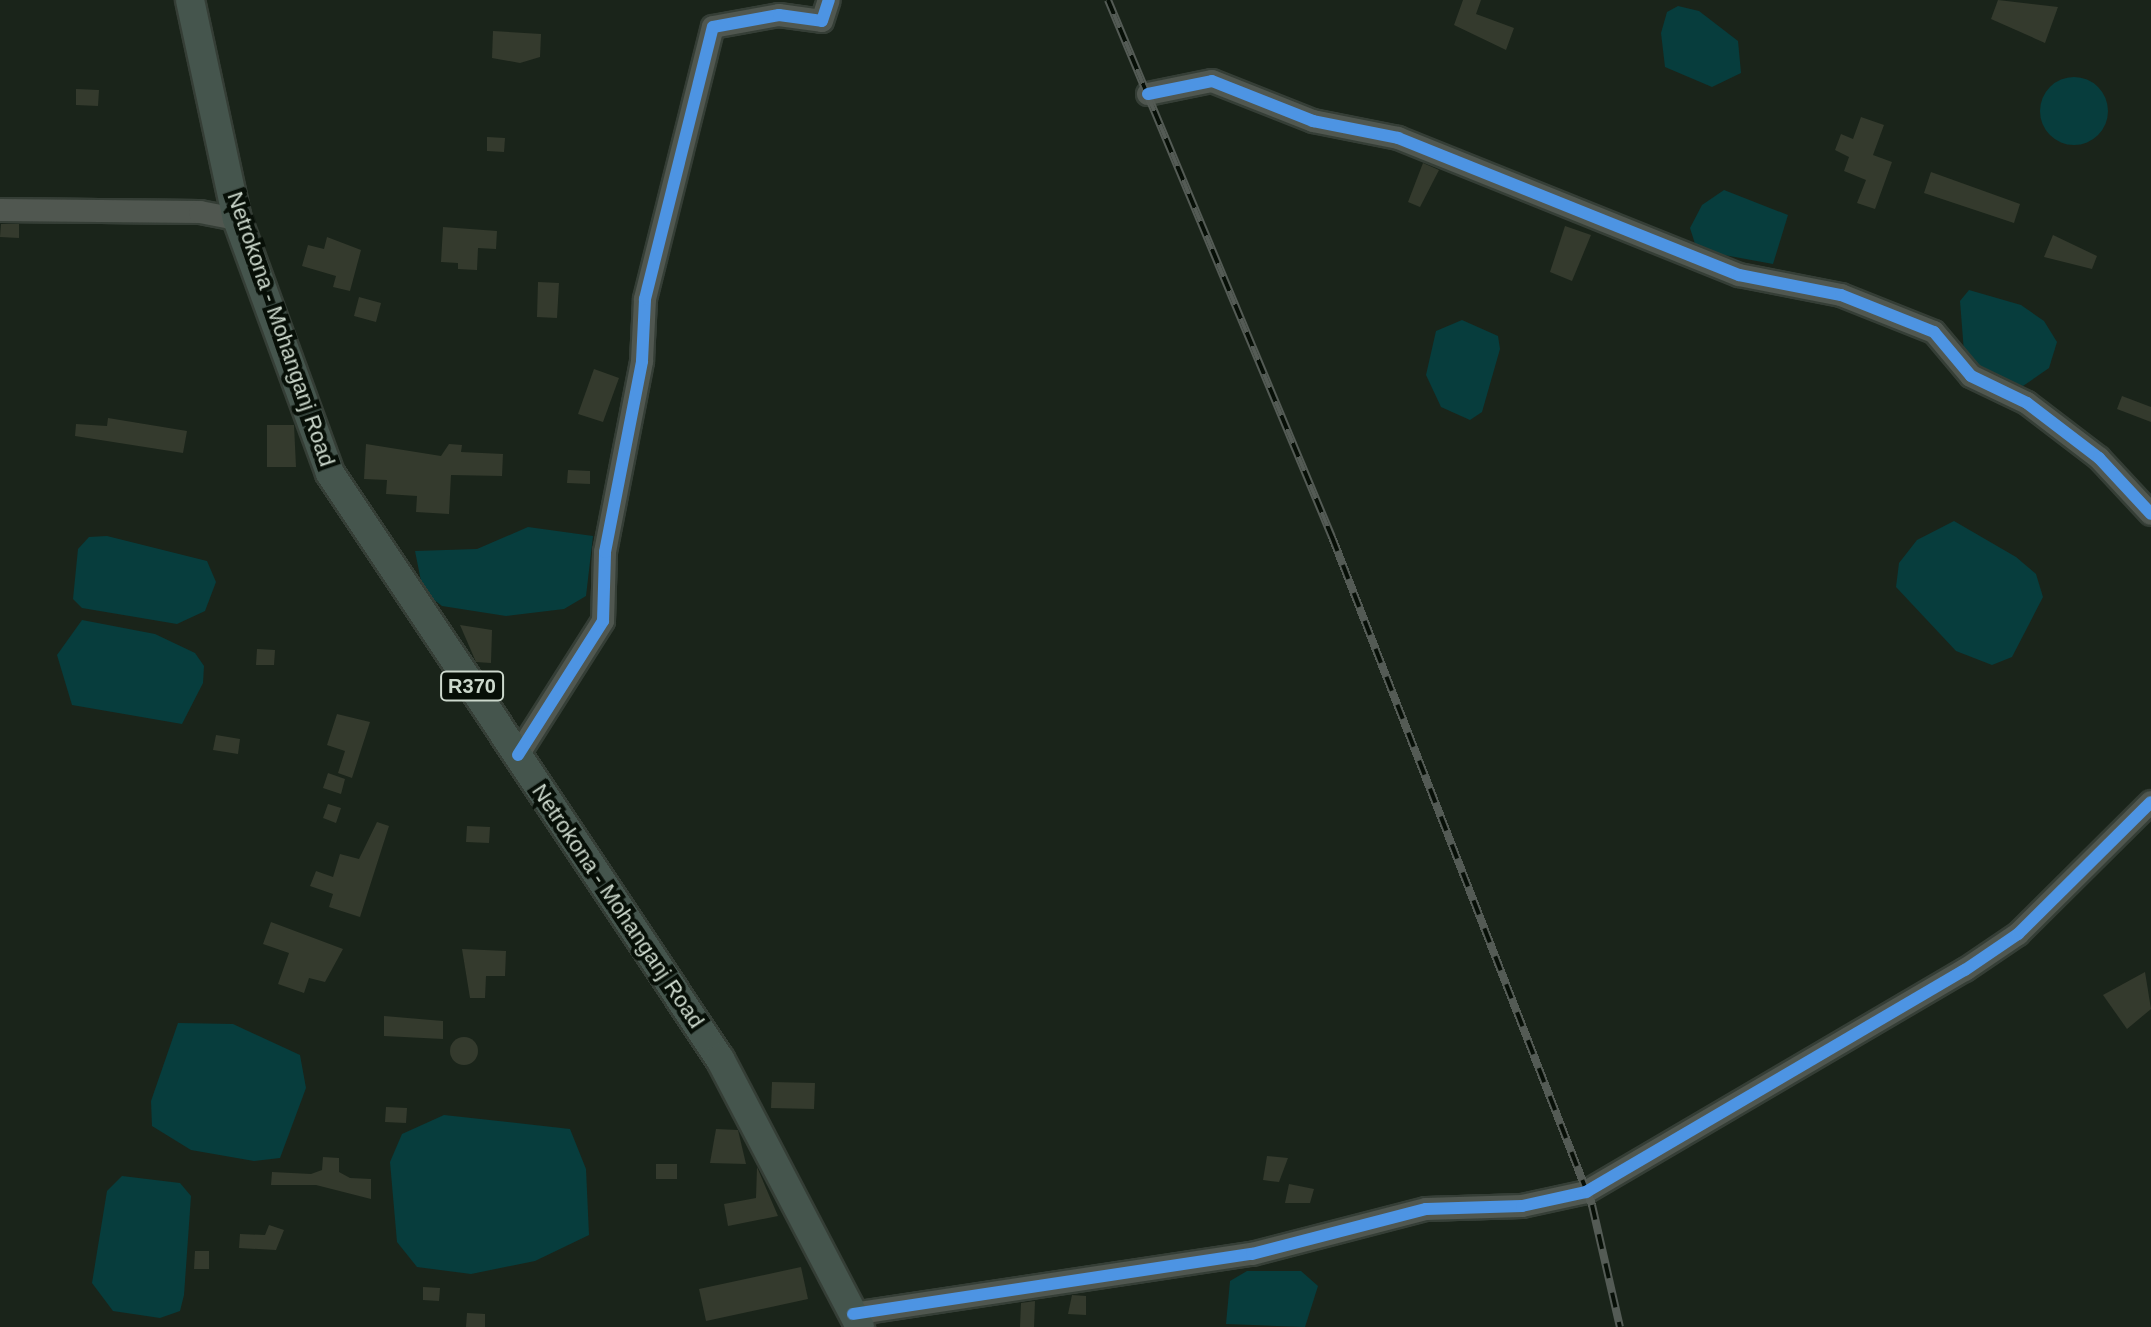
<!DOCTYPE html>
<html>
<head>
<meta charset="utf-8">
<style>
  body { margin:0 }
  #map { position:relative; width:2151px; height:1327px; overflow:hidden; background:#1a241a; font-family:Arial,sans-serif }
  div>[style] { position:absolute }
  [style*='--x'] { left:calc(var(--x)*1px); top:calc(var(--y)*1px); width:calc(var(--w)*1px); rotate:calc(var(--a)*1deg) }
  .water>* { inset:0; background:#073d3d }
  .round { border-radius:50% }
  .building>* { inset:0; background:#343a2d }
  .roads { filter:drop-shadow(2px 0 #353e36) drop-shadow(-2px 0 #353e36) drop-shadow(0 2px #353e36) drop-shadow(0 -2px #353e36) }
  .minor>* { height:22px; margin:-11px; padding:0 11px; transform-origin:11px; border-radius:11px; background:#505750 }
  .major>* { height:28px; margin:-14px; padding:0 14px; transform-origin:14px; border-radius:14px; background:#45554d }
  .rail>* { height:8px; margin-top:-4px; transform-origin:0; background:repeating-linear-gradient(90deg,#070f07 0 15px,#545b55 0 30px); box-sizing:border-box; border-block:2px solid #545b55 }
  .cycleway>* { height:12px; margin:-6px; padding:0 6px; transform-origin:6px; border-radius:6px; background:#4d94e3 }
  span { translate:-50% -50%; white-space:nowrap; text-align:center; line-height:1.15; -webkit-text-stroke:8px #070f07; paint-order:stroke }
  .shield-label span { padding:2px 6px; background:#070f07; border:2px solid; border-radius:6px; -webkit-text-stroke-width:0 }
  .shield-label { font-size:20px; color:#ccd8cc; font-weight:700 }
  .street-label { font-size:22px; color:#ccd8cc }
</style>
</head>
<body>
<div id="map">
  <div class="water">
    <i style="clip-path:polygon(1678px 6px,1699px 11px,1738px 41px,1741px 73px,1712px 87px,1665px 67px,1661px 33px,1667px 12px)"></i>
    <i class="round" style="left:2040px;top:77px;width:68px;height:68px"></i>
    <i style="clip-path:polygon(1724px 190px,1788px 215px,1773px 264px,1697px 250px,1690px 228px,1702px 205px)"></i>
    <i style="clip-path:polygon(1969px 290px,2021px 305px,2044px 321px,2057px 342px,2049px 368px,2023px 386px,1983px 374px,1964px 352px,1960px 301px)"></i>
    <i style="clip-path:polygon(1462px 320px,1498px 336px,1500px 349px,1482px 412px,1470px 420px,1441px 407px,1426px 375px,1436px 331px)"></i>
    <i style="clip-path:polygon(1954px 521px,2016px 557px,2036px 574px,2043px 597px,2012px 657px,1992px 665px,1956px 651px,1896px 587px,1899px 563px,1917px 540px)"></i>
    <i style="clip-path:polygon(528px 527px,593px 536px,586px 596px,564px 609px,506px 616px,442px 606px,423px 591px,415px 551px,477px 549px)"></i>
    <i style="clip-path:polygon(107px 536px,207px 561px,216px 582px,205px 611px,177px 624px,82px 608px,73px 599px,78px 549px,89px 537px)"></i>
    <i style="clip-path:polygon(82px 620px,155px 634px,195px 653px,204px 666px,203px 683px,182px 724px,72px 705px,57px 655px)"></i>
    <i style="clip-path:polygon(178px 1023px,233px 1024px,300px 1055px,306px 1088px,280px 1158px,254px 1161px,191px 1150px,152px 1126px,151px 1101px)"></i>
    <i style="clip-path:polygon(444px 1115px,570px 1129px,586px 1169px,589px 1235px,535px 1261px,471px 1274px,417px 1267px,397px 1242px,390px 1162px,402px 1134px)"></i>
    <i style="clip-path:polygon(122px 1176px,180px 1183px,191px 1196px,184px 1295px,180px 1311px,160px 1318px,113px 1311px,92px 1283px,107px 1191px)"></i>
    <i style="clip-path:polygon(1247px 1271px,1301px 1271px,1318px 1286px,1305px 1327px,1226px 1324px,1230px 1281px)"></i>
  </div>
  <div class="building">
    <i style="clip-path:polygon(1463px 0,1481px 0,1476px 14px,1514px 28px,1506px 50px,1454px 25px)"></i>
    <i style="clip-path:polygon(1998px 0,2058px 7px,2045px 43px,1991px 19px)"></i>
    <i style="clip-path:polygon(493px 31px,541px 34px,540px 57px,520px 63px,492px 58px)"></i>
    <i style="clip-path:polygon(76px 89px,99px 90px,98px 106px,76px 105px)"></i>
    <i style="clip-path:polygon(1861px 117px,1884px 125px,1873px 155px,1892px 162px,1875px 209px,1857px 203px,1866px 180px,1844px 171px,1849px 157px,1835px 150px,1841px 134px,1853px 139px)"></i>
    <i style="clip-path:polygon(487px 137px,505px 138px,504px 152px,487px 151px)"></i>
    <i style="clip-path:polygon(1423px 163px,1439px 170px,1420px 207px,1408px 202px)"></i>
    <i style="clip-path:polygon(1931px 172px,2020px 204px,2014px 223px,1924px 193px)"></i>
    <i style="clip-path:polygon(1px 224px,19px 224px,19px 238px,0 237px)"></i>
    <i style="clip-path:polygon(1565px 226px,1591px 235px,1572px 281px,1550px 272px)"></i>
    <i style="clip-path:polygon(443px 227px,497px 231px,496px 249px,478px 248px,477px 270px,458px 269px,458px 263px,441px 262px)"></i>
    <i style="clip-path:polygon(2053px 235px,2097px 256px,2092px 269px,2044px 257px)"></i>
    <i style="clip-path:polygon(327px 237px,361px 250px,350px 291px,333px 287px,336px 276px,302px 266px,308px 245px,324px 249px)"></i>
    <i style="clip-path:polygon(538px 282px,559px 283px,557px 318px,537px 317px)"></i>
    <i style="clip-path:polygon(359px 297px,381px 303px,376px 322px,354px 316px)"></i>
    <i style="clip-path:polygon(594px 369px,619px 378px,603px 422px,578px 414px)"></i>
    <i style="clip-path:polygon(2122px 396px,2151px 407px,2151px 422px,2117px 409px)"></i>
    <i style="clip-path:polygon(108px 418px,187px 431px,183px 453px,75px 436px,76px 424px,107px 426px)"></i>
    <i style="clip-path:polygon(267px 425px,294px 425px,296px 467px,267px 467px)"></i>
    <i style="clip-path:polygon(366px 444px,441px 456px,449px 444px,462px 445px,461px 452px,503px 454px,502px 476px,451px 475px,449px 514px,416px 512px,417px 496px,386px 494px,387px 480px,364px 479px)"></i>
    <i style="clip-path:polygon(568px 470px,590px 471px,590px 484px,567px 483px)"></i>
    <i style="clip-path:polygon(460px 625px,492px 630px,491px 663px,476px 662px)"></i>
    <i style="clip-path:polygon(257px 649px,275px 650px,274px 665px,256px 665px)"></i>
    <i style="clip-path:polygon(337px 714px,370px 722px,352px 778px,338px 773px,345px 751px,327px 745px)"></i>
    <i style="clip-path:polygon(216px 735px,240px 739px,238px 754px,213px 750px)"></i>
    <i style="clip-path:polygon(328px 773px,345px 779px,341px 794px,323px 788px)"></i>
    <i style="clip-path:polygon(328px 804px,341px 808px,336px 823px,323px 818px)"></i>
    <i style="clip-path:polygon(377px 822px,389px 826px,360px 917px,329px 907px,333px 894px,310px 886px,316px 871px,333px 877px,340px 854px,359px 859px)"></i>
    <i style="clip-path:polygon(467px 826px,490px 827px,489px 843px,466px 842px)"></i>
    <i style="clip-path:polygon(271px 922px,343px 949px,325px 982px,309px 978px,304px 993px,278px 984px,289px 953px,263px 944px)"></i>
    <i style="clip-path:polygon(462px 949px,506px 951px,505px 976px,486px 976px,485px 998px,470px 998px)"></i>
    <i style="clip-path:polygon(2145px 972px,2151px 1009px,2127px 1029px,2103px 995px)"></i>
    <i style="clip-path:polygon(384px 1016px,443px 1021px,443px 1039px,384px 1036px)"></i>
    <i class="round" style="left:450px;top:1037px;width:28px;height:28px"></i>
    <i style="clip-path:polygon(772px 1082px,815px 1083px,814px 1109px,771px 1108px)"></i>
    <i style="clip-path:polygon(386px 1107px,407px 1108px,406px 1123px,385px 1122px)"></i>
    <i style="clip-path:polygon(716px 1129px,738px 1130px,746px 1164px,710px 1163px)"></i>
    <i style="clip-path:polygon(1267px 1156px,1288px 1158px,1279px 1182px,1263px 1180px)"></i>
    <i style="clip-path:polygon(323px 1157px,339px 1158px,339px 1172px,350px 1178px,371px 1179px,371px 1199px,316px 1185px,271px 1185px,272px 1172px,311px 1174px,322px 1170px)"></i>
    <i style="clip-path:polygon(656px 1164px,677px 1164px,677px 1179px,656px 1179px)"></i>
    <i style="clip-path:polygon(757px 1167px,778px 1216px,728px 1226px,724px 1204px,756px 1198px)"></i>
    <i style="clip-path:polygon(1289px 1184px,1314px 1189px,1310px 1203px,1285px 1203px)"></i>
    <i style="clip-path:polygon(269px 1225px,284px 1230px,276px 1250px,239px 1248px,240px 1234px,265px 1235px)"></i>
    <i style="clip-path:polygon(195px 1251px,209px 1251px,209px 1269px,194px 1269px)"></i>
    <i style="clip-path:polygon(801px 1267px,808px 1299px,706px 1321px,699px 1289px)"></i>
    <i style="clip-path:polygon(423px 1287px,440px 1288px,439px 1301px,423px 1300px)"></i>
    <i style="clip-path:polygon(1072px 1295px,1086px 1296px,1086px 1315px,1068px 1314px)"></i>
    <i style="clip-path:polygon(1035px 1301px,1034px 1327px,1020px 1327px,1021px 1303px)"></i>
    <i style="clip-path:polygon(467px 1313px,485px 1314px,485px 1327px,466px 1327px)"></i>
  </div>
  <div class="roads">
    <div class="minor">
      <i style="--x:1148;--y:94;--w:65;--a:-11.5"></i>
      <i style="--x:1212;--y:81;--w:109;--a:21.6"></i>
      <i style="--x:1313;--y:121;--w:87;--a:11.3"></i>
      <i style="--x:1398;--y:138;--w:367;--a:21.9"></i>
      <i style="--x:1739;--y:275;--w:104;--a:11.1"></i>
      <i style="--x:1841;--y:295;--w:100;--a:21.7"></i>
      <i style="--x:1934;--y:332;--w:57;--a:49.9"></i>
      <i style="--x:1971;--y:376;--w:62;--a:25.7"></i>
      <i style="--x:2027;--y:403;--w:91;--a:37.4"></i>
      <i style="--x:2099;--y:458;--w:76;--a:47.1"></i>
      <i style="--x:0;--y:210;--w:200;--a:0.6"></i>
      <i style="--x:200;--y:212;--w:38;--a:11"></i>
      <i style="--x:518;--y:755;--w:159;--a:-57.6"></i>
      <i style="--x:603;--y:621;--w:69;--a:-88.3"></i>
      <i style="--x:605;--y:552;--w:195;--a:-79"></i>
      <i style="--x:642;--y:361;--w:62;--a:-87.2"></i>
      <i style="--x:645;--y:299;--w:280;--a:-76"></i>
      <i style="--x:713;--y:27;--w:67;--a:-10.3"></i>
      <i style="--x:779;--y:15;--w:43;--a:7.9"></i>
      <i style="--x:822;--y:21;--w:22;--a:-72"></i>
      <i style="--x:853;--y:1314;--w:403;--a:-8.6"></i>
      <i style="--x:1252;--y:1254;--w:180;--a:-14.5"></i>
      <i style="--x:1426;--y:1209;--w:96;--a:-1.8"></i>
      <i style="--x:1522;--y:1206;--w:66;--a:-12.3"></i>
      <i style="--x:1586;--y:1192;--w:439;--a:-30.4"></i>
      <i style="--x:1965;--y:970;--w:64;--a:-34.2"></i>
      <i style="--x:2018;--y:934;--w:187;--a:-44.8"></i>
    </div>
    <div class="major">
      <i style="--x:190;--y:0;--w:224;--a:77.9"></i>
      <i style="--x:237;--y:219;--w:270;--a:69.9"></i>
      <i style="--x:330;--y:473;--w:704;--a:56.36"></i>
      <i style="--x:720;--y:1059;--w:302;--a:62.4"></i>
    </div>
  </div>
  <div class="rail">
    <i style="--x:1108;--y:0;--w:582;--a:67.36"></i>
    <i style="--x:1332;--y:537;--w:717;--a:68.73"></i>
    <i style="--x:1592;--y:1205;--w:125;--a:77.1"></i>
  </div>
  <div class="cycleway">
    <i style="--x:1148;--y:94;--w:65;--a:-11.5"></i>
    <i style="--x:1212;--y:81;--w:109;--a:21.6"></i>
    <i style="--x:1313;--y:121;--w:87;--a:11.3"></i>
    <i style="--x:1398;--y:138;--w:367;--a:21.9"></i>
    <i style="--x:1739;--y:275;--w:104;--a:11.1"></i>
    <i style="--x:1841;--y:295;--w:100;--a:21.7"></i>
    <i style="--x:1934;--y:332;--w:57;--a:49.9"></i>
    <i style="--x:1971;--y:376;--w:62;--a:25.7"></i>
    <i style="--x:2027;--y:403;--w:91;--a:37.4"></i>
    <i style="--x:2099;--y:458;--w:76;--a:47.1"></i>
    <i style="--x:518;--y:755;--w:159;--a:-57.6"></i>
    <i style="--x:603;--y:621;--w:69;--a:-88.3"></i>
    <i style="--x:605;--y:552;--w:195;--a:-79"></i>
    <i style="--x:642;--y:361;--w:62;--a:-87.2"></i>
    <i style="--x:645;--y:299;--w:280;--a:-76"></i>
    <i style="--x:713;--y:27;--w:67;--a:-10.3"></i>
    <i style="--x:779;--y:15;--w:43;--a:7.9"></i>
    <i style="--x:822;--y:21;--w:22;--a:-72"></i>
    <i style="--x:853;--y:1314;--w:403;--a:-8.6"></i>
    <i style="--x:1252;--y:1254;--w:180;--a:-14.5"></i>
    <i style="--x:1426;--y:1209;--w:96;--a:-1.8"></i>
    <i style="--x:1522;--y:1206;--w:66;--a:-12.3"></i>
    <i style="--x:1586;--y:1192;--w:439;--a:-30.4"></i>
    <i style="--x:1965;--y:970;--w:64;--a:-34.2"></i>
    <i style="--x:2018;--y:934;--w:187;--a:-44.8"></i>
  </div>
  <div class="shield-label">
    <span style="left:472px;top:686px">R370</span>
  </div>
  <div class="street-label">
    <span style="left:281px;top:329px;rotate:71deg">Netrokona - Mohanganj Road</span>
    <span style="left:618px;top:906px;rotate:56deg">Netrokona - Mohanganj Road</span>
  </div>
</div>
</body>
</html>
